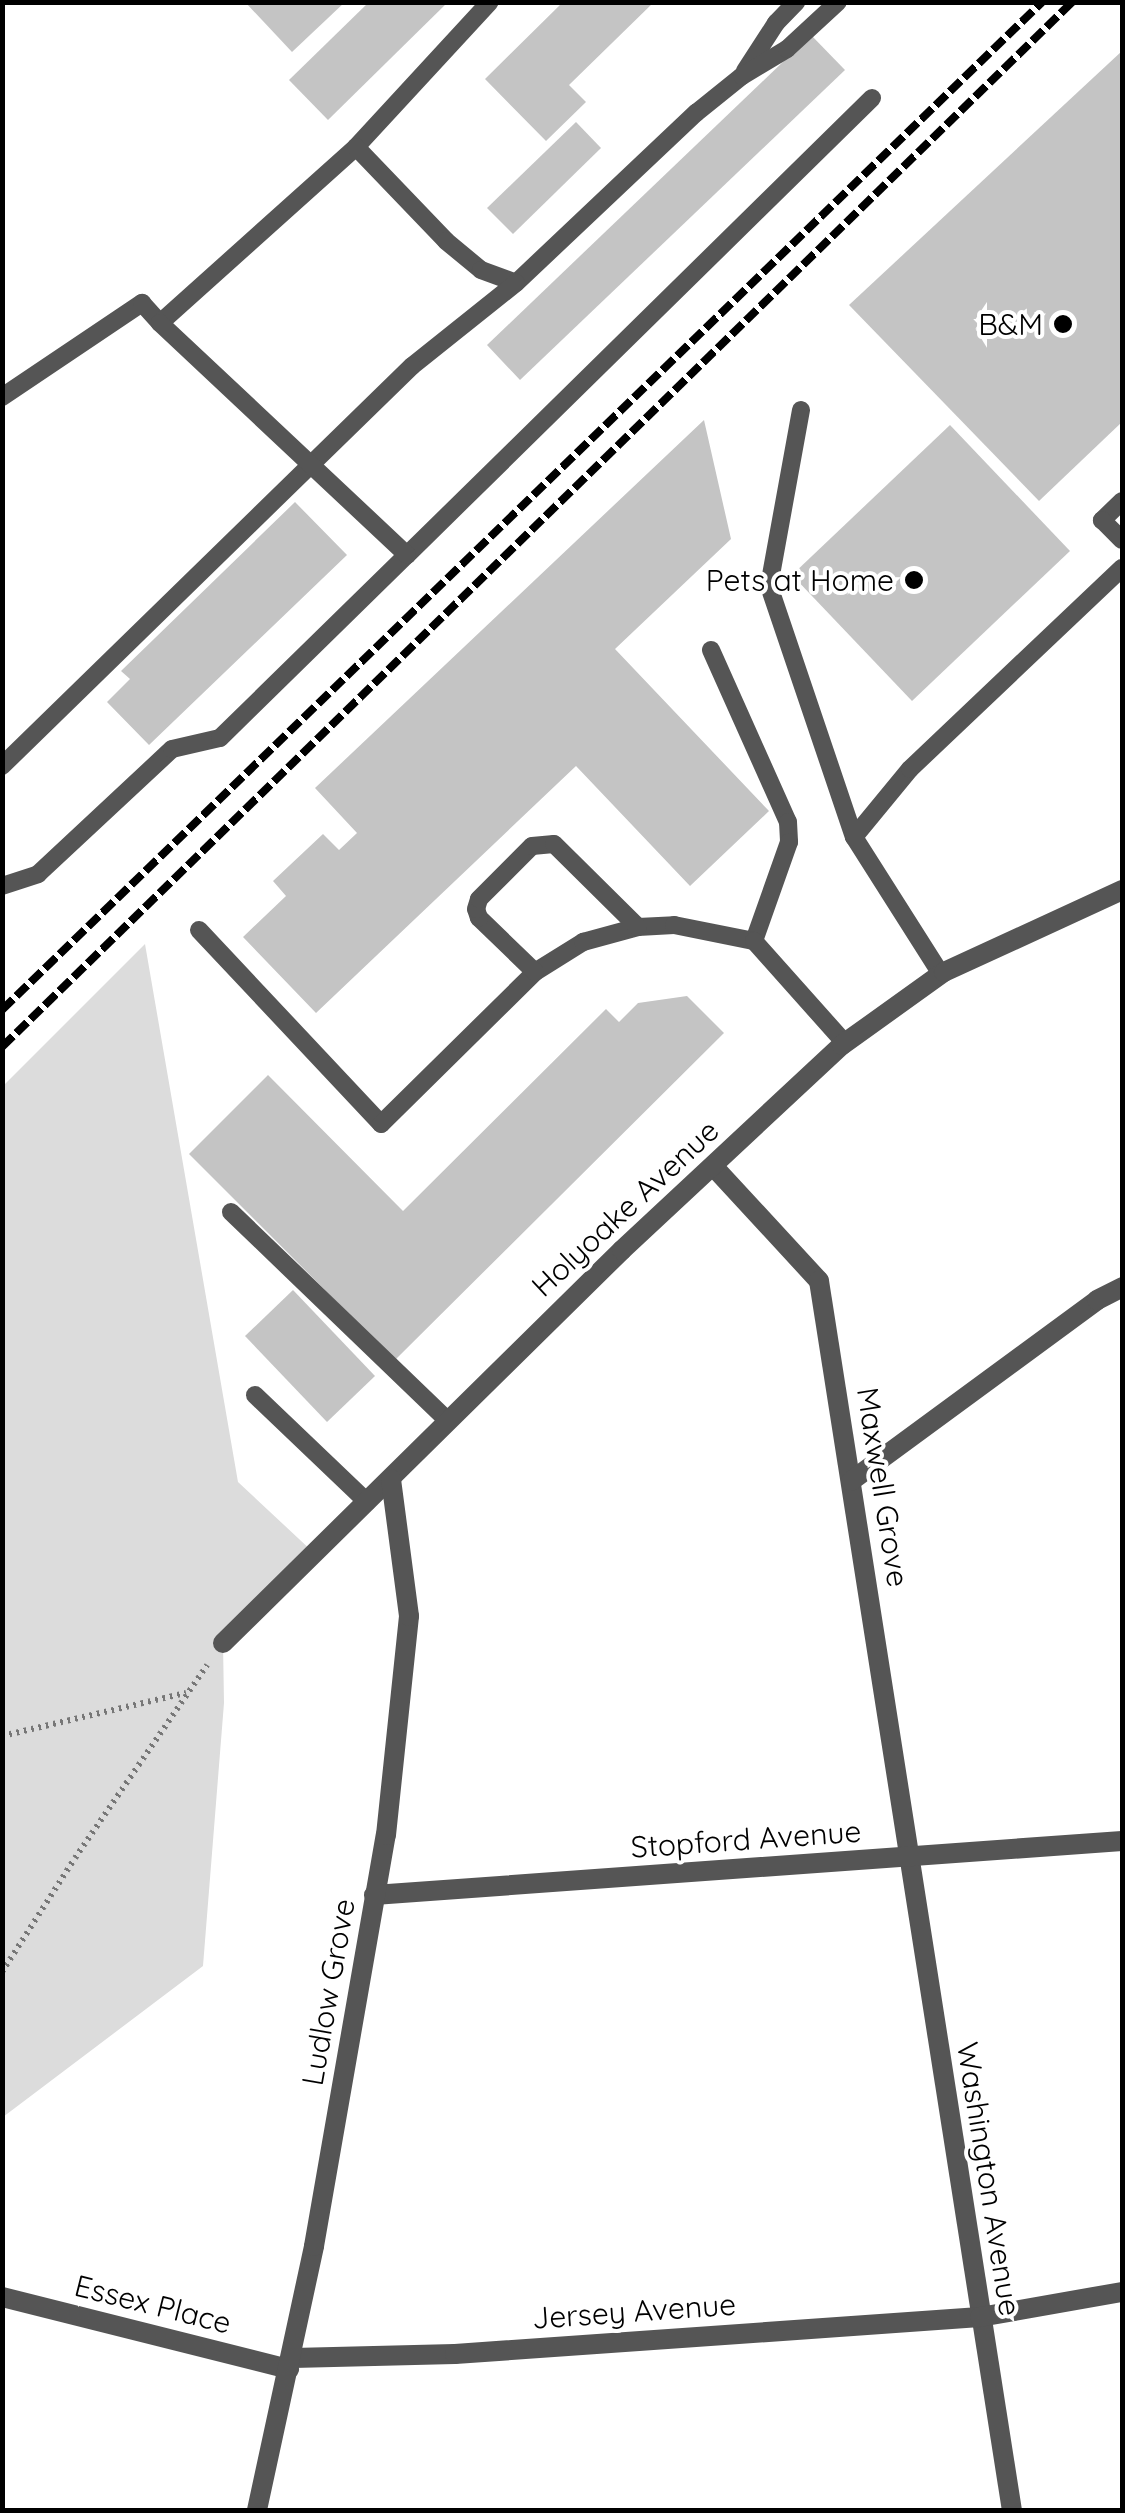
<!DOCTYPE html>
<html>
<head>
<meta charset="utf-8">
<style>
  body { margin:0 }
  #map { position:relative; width:1125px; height:2513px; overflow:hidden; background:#fff; font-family:Quicksand,sans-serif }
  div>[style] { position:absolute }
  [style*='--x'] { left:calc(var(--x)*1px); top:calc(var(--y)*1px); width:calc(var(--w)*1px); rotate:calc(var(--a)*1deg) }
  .green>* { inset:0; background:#dcdcdc }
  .building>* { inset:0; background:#c4c4c4 }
  .path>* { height:6px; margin-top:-3px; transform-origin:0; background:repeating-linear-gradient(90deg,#777 0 2.5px,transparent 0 7.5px) }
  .service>* { height:18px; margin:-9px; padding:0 9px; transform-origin:9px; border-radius:9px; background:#555 }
  .minor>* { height:20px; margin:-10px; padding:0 10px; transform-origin:10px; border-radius:10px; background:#555 }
  .rail>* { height:8px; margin-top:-4px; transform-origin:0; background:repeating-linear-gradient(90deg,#000 0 15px,transparent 0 20px) }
  .dots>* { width:28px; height:28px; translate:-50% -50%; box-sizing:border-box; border:5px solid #fff; border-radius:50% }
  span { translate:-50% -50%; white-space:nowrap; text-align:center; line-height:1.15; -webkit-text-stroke:8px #fff; paint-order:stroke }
  .poi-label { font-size:30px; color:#000 }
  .right { translate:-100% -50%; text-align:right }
  .street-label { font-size:30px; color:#000 }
  .frame { position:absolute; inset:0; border:5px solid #000; pointer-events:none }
</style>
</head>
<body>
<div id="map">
  <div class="green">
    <i style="clip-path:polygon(145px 944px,238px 1482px,314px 1553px,223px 1643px,224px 1703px,203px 1966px,3px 2117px,3px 1086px)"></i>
  </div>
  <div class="building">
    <i style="clip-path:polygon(245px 2px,345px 2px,292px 52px)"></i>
    <i style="clip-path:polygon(369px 2px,448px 2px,328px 120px,289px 80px)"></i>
    <i style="clip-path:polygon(563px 2px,654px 2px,569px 85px,586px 102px,546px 141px,485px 79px)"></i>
    <i style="clip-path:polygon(811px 35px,845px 70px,520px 380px,487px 345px)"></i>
    <i style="clip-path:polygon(1122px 51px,1122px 422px,1039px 501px,849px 305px)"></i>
    <i style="clip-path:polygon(576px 122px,601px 148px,513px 234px,487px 208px)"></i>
    <i style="clip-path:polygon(704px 420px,731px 539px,615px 649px,769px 811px,690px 886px,576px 766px,316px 1013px,243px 937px,286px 896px,273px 881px,323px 834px,339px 850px,357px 833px,315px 788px)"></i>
    <i style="clip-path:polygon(950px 425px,1070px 551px,912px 701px,792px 575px)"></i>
    <i style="clip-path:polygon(295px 502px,347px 555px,149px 745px,107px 702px,130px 679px,121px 671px)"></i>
    <i style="clip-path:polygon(687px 996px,724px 1033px,395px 1360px,189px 1154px,268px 1075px,403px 1211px,606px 1009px,619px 1022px,638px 1003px)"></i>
    <i style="clip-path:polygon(293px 1290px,375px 1376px,327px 1422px,245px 1336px)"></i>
  </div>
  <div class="path">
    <i style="--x:2;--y:1736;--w:189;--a:-13.2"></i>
    <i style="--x:2;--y:1972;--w:135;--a:-57.4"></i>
    <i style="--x:75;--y:1858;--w:234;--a:-55.6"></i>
  </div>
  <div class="service">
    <i style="--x:745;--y:71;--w:57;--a:-57.1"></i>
    <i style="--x:776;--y:23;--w:29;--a:-46"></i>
    <i style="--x:356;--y:147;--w:197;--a:-47.3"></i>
    <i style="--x:516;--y:283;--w:248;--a:-43.4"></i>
    <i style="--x:696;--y:113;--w:59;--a:-38.8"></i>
    <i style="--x:742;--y:76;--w:52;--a:-31"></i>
    <i style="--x:787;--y:49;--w:69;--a:-42.7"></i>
    <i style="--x:2;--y:397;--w:169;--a:-33.9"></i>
    <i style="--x:142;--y:303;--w:27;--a:48"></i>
    <i style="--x:160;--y:323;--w:263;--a:-41.9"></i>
    <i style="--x:356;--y:147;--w:130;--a:46.2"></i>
    <i style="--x:446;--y:241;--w:45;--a:39.6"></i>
    <i style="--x:481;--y:270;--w:37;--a:20"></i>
    <i style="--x:516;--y:283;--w:133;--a:141.4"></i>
    <i style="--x:412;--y:366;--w:573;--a:135.71"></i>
    <i style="--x:801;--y:410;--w:179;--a:100.3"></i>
    <i style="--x:769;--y:586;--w:265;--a:71.3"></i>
    <i style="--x:854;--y:837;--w:162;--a:57.6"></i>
    <i style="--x:1122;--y:501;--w:28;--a:136"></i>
    <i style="--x:1102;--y:520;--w:28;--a:45"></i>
    <i style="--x:407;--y:555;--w:652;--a:-44.5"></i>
    <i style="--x:711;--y:650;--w:188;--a:65.9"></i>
    <i style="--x:788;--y:822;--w:20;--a:87"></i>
    <i style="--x:789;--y:842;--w:105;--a:109.5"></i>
    <i style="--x:854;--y:837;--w:88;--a:-50.5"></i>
    <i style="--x:910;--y:769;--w:292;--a:-43.5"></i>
    <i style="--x:2;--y:886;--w:38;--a:-18"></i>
    <i style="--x:38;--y:874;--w:183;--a:-43"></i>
    <i style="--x:172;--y:749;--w:49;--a:-12.9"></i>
    <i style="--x:220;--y:738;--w:262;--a:-44.4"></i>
    <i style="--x:407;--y:555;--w:339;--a:-136.8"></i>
    <i style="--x:199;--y:930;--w:266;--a:46.8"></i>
    <i style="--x:381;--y:1124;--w:216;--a:-44.6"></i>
    <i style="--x:535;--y:972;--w:57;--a:-32"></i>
    <i style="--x:583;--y:942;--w:57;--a:-15.3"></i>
    <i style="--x:638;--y:927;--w:36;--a:-3"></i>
    <i style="--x:674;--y:925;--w:82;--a:11.3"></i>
    <i style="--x:754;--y:941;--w:137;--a:48.3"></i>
    <i style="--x:535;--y:972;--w:78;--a:-136"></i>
    <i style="--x:479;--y:918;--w:9;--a:-108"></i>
    <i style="--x:476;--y:909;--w:10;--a:-73"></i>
    <i style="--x:479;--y:899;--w:75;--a:-45"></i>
    <i style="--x:532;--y:846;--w:22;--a:-5"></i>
    <i style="--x:554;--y:844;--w:118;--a:44.7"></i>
    <i style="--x:231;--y:1212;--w:301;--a:43.9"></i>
    <i style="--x:255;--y:1395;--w:155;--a:43.7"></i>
  </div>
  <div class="minor">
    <i style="--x:713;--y:1166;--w:156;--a:47.3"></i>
    <i style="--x:819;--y:1281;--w:1244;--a:81.08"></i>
    <i style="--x:851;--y:1481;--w:305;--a:-36.3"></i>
    <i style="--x:1097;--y:1300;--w:28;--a:-27"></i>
    <i style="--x:223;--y:1643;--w:560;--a:-44.57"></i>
    <i style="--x:622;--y:1250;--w:301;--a:-43"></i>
    <i style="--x:842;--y:1045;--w:125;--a:-35.6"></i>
    <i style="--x:944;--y:972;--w:196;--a:-24.7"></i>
    <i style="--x:374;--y:1895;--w:750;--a:-4.13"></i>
    <i style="--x:2;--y:2297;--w:296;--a:14.1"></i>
    <i style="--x:293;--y:2358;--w:162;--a:-1.4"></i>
    <i style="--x:455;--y:2354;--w:526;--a:-4.03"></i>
    <i style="--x:980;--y:2317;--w:144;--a:-10"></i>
    <i style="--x:257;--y:2510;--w:270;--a:-77.8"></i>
    <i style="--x:314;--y:2246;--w:417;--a:-80.1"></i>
    <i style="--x:386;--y:1835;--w:220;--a:-84"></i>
    <i style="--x:409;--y:1616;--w:138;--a:-97.5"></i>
  </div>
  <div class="rail">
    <i style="--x:2;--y:1010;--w:1448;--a:-44.1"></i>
    <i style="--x:2;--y:1047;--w:1496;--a:-44.32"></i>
  </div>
  <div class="dots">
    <i style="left:1063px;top:324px;background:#000"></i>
    <i style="left:914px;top:580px;background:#000"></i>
  </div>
  <div class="poi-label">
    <span class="right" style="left:1043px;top:324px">B&amp;M</span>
    <span class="right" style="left:894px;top:580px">Pets at Home</span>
  </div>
  <div class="street-label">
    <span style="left:625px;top:1208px;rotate:-43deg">Holyoake Avenue</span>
    <span style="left:883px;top:1487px;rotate:81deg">Maxwell Grove</span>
    <span style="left:746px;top:1839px;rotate:-4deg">Stopford Avenue</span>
    <span style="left:328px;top:1992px;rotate:-80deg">Ludlow Grove</span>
    <span style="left:989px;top:2179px;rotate:81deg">Washington Avenue</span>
    <span style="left:153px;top:2304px;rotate:14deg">Essex Place</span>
    <span style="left:634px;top:2311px;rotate:-4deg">Jersey Avenue</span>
  </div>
  <div class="frame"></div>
</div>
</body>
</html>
